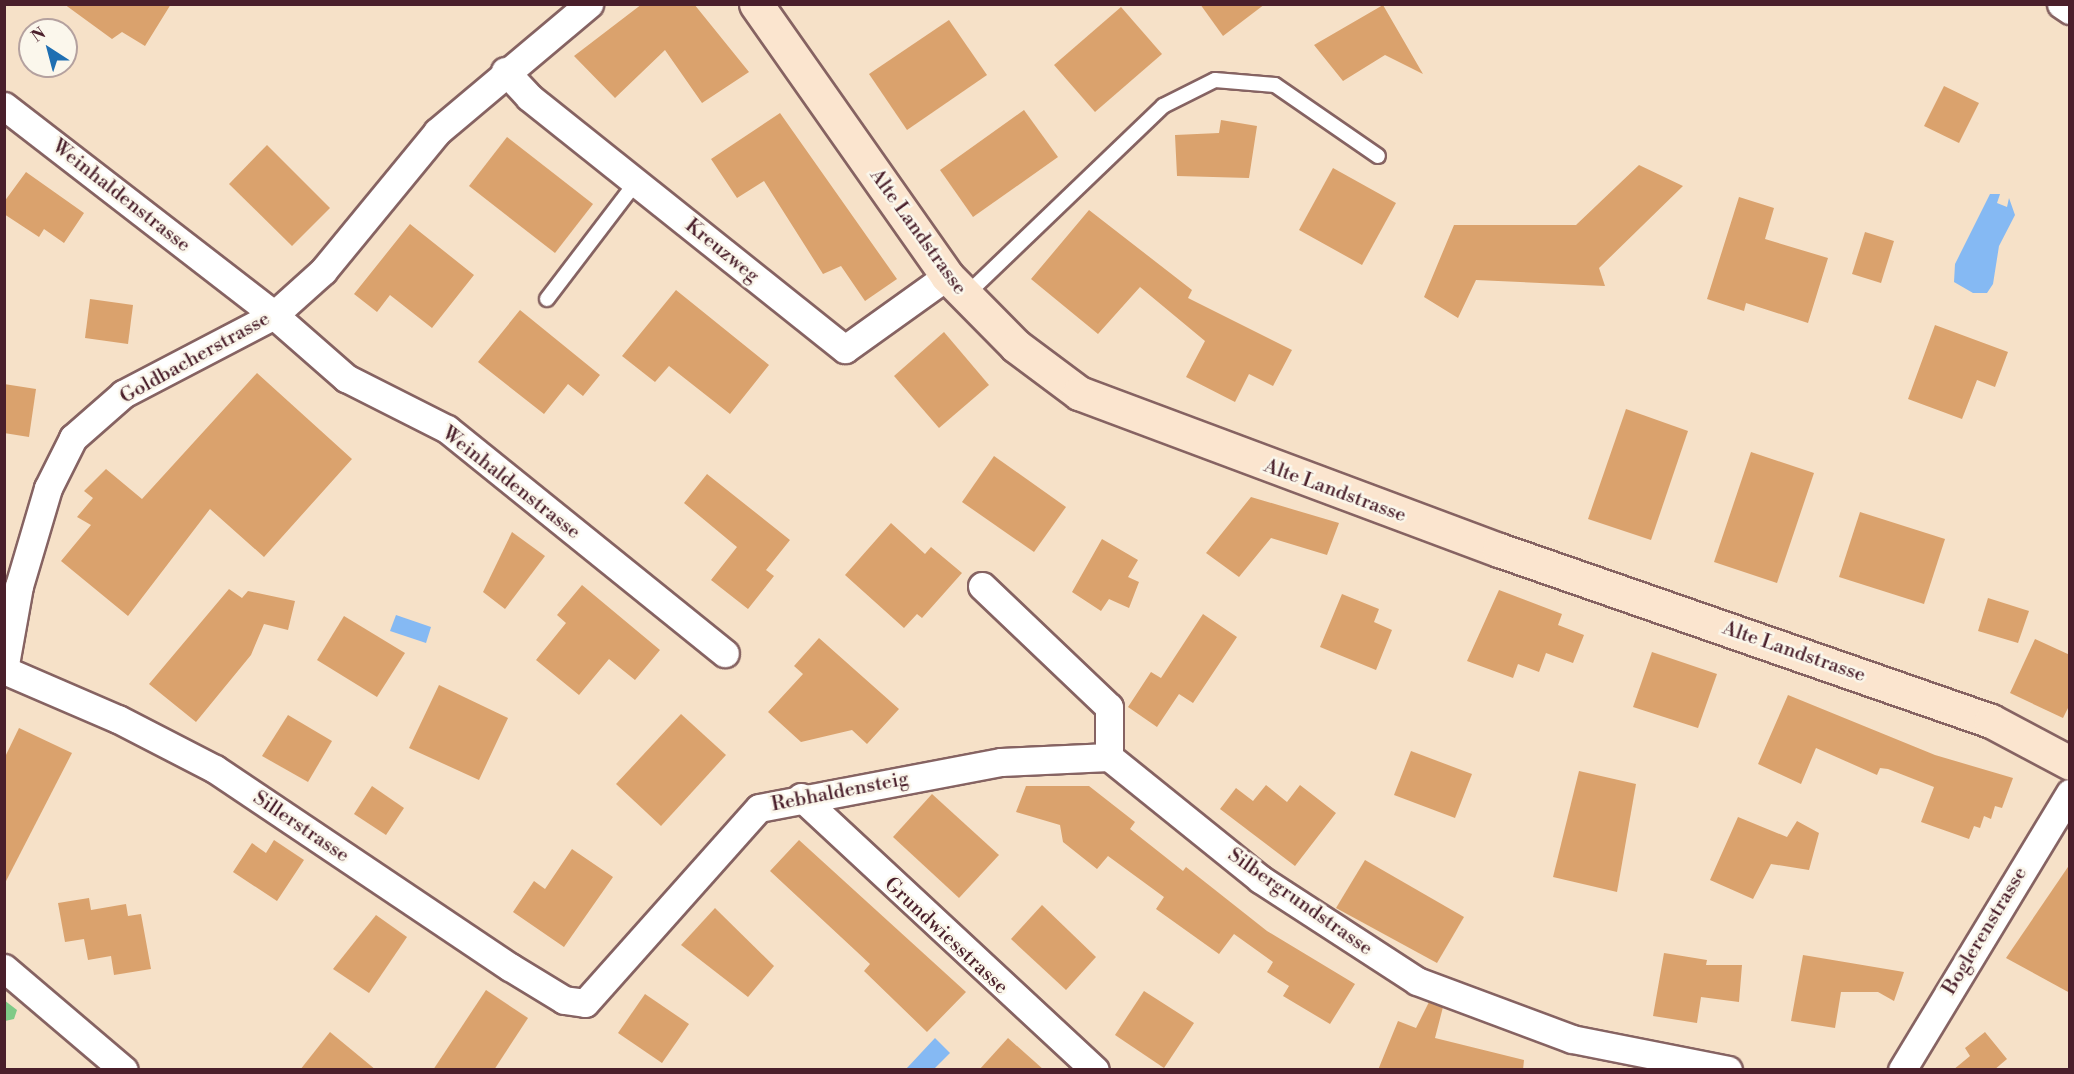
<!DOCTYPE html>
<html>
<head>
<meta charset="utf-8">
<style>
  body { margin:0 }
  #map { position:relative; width:2074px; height:1074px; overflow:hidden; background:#f6e1c8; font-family:"Libre Bodoni",serif }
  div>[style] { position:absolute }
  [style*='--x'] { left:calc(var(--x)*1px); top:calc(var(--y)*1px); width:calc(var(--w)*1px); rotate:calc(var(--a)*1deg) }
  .green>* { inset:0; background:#7fca87 }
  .water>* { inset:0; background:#85b9f3 }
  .building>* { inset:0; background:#daa26d }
  .roads { filter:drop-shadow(2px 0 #866362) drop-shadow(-2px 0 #866362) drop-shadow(0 2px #866362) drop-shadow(0 -2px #866362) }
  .lane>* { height:14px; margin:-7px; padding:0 7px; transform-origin:7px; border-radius:7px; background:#fff }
  .street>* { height:27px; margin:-13.5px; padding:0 13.5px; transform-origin:13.5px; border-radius:13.5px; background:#fff }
  .secondary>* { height:33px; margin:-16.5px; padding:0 16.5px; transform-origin:16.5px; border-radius:16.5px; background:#fbe5cf }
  span { translate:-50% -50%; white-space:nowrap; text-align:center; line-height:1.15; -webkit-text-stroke:5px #fbf7ec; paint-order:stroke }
  .street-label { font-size:20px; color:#4a1f2b }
  .frame { position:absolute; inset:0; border:6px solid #4a1f2b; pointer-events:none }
  .north { position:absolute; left:18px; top:18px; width:60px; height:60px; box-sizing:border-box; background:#fbf7ec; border:2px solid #b4a19f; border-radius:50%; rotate:324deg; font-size:16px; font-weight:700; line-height:24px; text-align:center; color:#4a1f2b }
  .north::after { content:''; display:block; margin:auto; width:21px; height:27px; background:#1f6fb2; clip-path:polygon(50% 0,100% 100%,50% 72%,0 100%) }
</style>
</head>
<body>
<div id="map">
  <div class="green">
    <i style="clip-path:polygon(4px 1000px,17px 1010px,14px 1019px,5px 1021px)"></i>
  </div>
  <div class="water">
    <i style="clip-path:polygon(1990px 194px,2000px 194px,1997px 203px,2007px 207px,2009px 198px,2015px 215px,1999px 246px,1993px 284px,1987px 293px,1973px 293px,1954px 282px,1955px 264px)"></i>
    <i style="clip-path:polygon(396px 615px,431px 627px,426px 643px,390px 631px)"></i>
    <i style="clip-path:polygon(935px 1038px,950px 1053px,934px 1069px,906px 1069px)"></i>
  </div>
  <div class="building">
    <i style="clip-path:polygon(64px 4px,171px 4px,145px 46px,122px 32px,112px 39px)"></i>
    <i style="clip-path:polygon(642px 4px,694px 4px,749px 72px,702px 103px,665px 50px,615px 98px,574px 56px)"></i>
    <i style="clip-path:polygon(1200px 4px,1265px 4px,1223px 36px)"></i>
    <i style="clip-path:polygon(1383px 5px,1423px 74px,1385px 55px,1343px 81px,1314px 45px)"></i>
    <i style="clip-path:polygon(1121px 7px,1162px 54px,1095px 112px,1054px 65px)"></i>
    <i style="clip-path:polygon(949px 20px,987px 75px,907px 130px,869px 74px)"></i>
    <i style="clip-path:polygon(1944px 86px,1979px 103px,1959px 143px,1924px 126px)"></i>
    <i style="clip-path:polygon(1024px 110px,1058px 157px,973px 217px,940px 170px)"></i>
    <i style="clip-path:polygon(780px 113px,897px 279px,865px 301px,841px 266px,823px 274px,764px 181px,737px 198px,711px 159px)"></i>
    <i style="clip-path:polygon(1221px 120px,1257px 126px,1249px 178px,1177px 176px,1175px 135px,1219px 133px)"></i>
    <i style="clip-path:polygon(507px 137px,593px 204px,555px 253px,469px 186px)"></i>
    <i style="clip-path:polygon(267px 145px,330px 208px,292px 246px,229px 184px)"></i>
    <i style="clip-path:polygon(1639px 165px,1683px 186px,1599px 268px,1605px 286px,1476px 280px,1458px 318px,1424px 297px,1454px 225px,1576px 225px)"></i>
    <i style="clip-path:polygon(1333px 168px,1396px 203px,1362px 265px,1299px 230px)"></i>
    <i style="clip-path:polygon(26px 172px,84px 213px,64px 243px,44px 229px,39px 237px,4px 214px,4px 202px)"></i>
    <i style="clip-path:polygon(1739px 197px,1774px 208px,1765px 239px,1828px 258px,1808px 323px,1746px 303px,1744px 311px,1707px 299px)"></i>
    <i style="clip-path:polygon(1089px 210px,1192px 290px,1188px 298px,1292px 350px,1273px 386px,1249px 374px,1235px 402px,1186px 377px,1205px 341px,1140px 287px,1098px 334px,1031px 279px)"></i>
    <i style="clip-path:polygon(410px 224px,474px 275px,432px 328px,390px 295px,377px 312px,354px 294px)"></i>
    <i style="clip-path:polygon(1865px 232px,1894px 241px,1881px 283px,1852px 274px)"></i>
    <i style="clip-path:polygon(676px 290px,769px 365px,730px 414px,669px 366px,655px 382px,622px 356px)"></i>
    <i style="clip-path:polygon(90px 299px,133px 305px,128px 344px,85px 338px)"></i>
    <i style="clip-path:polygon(520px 310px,600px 375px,583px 396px,568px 384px,544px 414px,478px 362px)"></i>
    <i style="clip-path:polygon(1935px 325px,2008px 352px,1995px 387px,1977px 380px,1962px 419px,1908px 399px)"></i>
    <i style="clip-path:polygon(944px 332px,989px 385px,939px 428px,894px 376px)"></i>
    <i style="clip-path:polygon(257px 373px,352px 459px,264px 557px,210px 509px,128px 616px,61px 561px,91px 525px,77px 517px,93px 498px,84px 491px,106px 469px,142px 499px)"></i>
    <i style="clip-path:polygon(4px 384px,36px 389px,29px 437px,4px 433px)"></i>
    <i style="clip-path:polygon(1626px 409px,1688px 431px,1651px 540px,1588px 519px)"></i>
    <i style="clip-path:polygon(1751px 452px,1814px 473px,1777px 583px,1714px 562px)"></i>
    <i style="clip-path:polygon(994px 456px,1066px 507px,1034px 552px,962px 502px)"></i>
    <i style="clip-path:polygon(707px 474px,790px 540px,766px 570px,774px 576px,748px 609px,711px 580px,737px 547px,684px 503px)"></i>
    <i style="clip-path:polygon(1251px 497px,1339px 523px,1327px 555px,1271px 538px,1239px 577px,1206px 553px)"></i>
    <i style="clip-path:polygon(1860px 512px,1945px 539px,1924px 604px,1839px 577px)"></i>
    <i style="clip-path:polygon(891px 523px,925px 554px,931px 547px,962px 573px,922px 618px,917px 614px,904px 628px,845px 575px)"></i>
    <i style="clip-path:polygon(512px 532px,545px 556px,505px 609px,483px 592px)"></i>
    <i style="clip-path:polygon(1102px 539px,1138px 560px,1128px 577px,1139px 582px,1129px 608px,1109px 599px,1101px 611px,1072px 592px)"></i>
    <i style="clip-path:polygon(582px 585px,660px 650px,635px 680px,609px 659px,579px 695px,536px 660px,566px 623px,557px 615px)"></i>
    <i style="clip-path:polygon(229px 589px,242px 598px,248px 591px,295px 601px,288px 630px,264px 624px,251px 655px,196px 722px,149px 684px)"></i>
    <i style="clip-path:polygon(1499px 590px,1562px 614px,1558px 625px,1584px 635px,1573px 663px,1546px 653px,1539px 672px,1518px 664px,1513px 678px,1467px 661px)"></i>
    <i style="clip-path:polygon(1342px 594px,1379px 609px,1374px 622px,1392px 630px,1376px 670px,1320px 647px)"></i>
    <i style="clip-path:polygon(1988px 598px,2029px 611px,2018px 643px,1978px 631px)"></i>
    <i style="clip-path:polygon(1203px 614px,1237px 637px,1193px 703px,1179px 694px,1157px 727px,1128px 707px,1151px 672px,1161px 678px)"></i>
    <i style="clip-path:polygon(344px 616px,405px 653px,377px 697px,317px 660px)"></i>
    <i style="clip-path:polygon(819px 638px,899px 709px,867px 744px,852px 730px,801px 742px,768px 712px,803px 674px,794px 666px)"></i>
    <i style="clip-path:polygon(2035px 639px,2070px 655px,2070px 704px,2063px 718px,2010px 693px)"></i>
    <i style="clip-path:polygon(1652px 652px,1717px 674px,1698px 728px,1633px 707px)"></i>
    <i style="clip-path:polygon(439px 685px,508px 718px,479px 780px,409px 748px)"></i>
    <i style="clip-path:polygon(1788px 695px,1935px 755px,2013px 778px,2002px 808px,1995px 806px,1991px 819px,1984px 816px,1980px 828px,1974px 826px,1969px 839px,1921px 822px,1934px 787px,1888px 769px,1880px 768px,1877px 775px,1816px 748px,1801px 784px,1758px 764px)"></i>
    <i style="clip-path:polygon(681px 714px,726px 755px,661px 826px,616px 784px)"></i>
    <i style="clip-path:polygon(288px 715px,332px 741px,308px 782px,262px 756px)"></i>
    <i style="clip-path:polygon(19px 728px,72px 753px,4px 885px,4px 759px)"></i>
    <i style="clip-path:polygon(1411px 751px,1472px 774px,1455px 818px,1394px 795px)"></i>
    <i style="clip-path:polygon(1579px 771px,1636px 784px,1617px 892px,1553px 877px)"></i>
    <i style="clip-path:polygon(1266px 785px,1287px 802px,1300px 785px,1336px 813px,1295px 866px,1220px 809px,1236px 788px,1253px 801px)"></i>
    <i style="clip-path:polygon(372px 786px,404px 808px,386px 835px,354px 814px)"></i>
    <i style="clip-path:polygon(1026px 786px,1089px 786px,1135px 822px,1130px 829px,1183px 871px,1186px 867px,1267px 931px,1355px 984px,1330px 1024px,1283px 996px,1289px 986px,1267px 972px,1273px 962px,1234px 934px,1219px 954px,1156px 909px,1164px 897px,1108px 856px,1097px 869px,1063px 842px,1060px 825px,1016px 812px)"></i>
    <i style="clip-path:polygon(932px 794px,999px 855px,959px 898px,893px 837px)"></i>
    <i style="clip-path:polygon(1738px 817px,1787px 837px,1797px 821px,1819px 833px,1809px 870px,1771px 864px,1753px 899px,1710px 880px)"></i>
    <i style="clip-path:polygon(274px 840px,304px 860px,277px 901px,233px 872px,252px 843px,266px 853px)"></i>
    <i style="clip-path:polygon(799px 840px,966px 992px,927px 1032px,864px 971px,870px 964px,770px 871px)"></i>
    <i style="clip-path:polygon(572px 849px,613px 877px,564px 947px,513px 912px,534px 881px,545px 889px)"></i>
    <i style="clip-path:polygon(1365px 860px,1464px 917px,1437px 963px,1336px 908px)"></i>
    <i style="clip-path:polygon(2070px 864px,2070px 993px,2006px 958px)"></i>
    <i style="clip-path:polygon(89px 898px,91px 910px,126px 904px,128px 916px,141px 914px,151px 969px,114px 975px,111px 956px,88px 960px,84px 939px,65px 942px,58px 903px)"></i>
    <i style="clip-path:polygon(1042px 905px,1096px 957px,1066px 990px,1011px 939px)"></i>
    <i style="clip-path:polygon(715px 908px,774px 966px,748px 997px,681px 945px)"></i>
    <i style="clip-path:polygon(376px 915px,407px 937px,369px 993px,333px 969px)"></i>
    <i style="clip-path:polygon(1664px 953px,1707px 960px,1706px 965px,1742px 965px,1739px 1002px,1701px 997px,1697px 1023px,1653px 1016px)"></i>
    <i style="clip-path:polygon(1803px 955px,1904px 972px,1894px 1001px,1878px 992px,1841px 992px,1835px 1028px,1791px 1021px)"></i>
    <i style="clip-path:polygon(486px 990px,528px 1018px,494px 1070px,433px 1070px)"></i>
    <i style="clip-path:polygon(1144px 991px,1194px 1023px,1164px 1068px,1115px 1035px)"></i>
    <i style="clip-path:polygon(645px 994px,689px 1024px,662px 1063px,618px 1033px)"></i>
    <i style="clip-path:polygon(1429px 1002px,1443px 1007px,1435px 1038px,1524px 1060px,1523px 1070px,1378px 1070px,1398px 1021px,1416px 1028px)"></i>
    <i style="clip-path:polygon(330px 1032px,376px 1070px,300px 1070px)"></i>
    <i style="clip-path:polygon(1985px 1032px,2007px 1059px,1994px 1070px,1953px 1070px,1970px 1056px,1965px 1048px)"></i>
    <i style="clip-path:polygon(1008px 1038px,1044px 1070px,979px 1070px)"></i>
  </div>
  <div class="roads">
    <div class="lane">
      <i style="--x:966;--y:295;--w:273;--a:-43.8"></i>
      <i style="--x:1163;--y:106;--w:58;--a:-26.6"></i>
      <i style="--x:1215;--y:80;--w:60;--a:4.8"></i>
      <i style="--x:1275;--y:85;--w:125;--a:34.6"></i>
      <i style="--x:547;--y:299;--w:147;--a:-52.7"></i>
    </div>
    <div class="street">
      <i style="--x:2061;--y:4;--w:11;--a:34"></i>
      <i style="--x:505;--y:71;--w:35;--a:47"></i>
      <i style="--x:529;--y:97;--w:404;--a:38.6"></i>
      <i style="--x:845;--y:349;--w:125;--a:-35.6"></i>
      <i style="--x:4;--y:106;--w:341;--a:37.7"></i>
      <i style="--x:274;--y:315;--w:96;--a:41.2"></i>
      <i style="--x:346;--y:378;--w:113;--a:26.8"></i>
      <i style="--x:447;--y:429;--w:357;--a:38.9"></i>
      <i style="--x:982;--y:586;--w:175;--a:43.6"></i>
      <i style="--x:1109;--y:707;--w:50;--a:90"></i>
      <i style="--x:1109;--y:757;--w:194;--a:38.9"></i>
      <i style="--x:1260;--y:879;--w:187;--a:33"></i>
      <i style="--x:1417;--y:981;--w:165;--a:20.5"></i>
      <i style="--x:1572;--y:1039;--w:159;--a:11.2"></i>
      <i style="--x:4;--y:670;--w:124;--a:23.3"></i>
      <i style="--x:118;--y:719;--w:109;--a:27.3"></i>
      <i style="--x:215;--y:769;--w:355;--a:33.9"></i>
      <i style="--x:510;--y:967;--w:63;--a:31.4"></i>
      <i style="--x:564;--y:1000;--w:21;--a:8"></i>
      <i style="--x:585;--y:1003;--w:261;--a:-48.3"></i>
      <i style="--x:759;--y:808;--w:246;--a:-10.8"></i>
      <i style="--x:1001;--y:762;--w:108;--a:-2.7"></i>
      <i style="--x:4;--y:670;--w:85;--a:-79.9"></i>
      <i style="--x:19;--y:586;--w:102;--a:-73.5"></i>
      <i style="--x:48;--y:488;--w:56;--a:-63.4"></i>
      <i style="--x:73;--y:438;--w:67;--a:-41.3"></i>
      <i style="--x:123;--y:394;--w:170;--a:-27.6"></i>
      <i style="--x:274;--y:315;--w:66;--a:-41.9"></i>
      <i style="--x:323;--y:271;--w:180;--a:-50.6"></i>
      <i style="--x:437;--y:132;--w:199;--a:-40.1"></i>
      <i style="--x:801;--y:797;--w:401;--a:42.9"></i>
      <i style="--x:4;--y:968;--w:157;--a:40.4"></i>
      <i style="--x:1902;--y:1070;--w:324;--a:-58.8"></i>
    </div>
    <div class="secondary">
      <i style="--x:756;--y:4;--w:332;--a:54.9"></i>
      <i style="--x:947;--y:276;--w:98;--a:45.4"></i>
      <i style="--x:1016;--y:346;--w:79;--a:36.7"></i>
      <i style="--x:1079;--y:393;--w:448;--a:20.5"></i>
      <i style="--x:1499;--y:550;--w:521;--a:19.17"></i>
      <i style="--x:1991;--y:721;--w:89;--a:28"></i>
    </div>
  </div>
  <div class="street-label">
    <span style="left:121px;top:196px;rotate:38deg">Weinhaldenstrasse</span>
    <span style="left:918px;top:232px;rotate:54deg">Alte Landstrasse</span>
    <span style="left:722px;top:251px;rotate:39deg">Kreuzweg</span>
    <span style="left:195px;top:358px;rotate:-29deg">Goldbacherstrasse</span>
    <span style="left:511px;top:483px;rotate:38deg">Weinhaldenstrasse</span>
    <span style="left:1335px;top:491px;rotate:20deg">Alte Landstrasse</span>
    <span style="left:1794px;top:652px;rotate:19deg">Alte Landstrasse</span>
    <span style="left:840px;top:792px;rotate:-11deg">Rebhaldensteig</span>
    <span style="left:301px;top:827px;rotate:34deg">Sillerstrasse</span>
    <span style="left:1300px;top:902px;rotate:35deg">Silbergrundstrasse</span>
    <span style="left:1985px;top:931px;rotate:-59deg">Boglerenstrasse</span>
    <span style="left:946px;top:936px;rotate:43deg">Grundwiesstrasse</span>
  </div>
  <div class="frame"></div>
  <div class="north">N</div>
</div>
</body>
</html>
